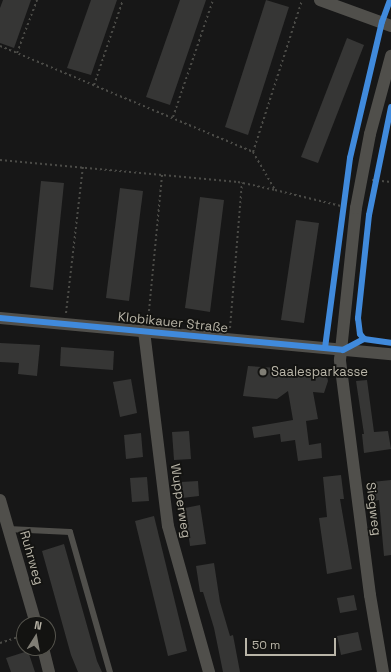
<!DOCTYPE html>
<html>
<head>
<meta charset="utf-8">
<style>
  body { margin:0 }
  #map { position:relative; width:391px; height:672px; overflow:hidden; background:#171717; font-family:"Space Grotesk",sans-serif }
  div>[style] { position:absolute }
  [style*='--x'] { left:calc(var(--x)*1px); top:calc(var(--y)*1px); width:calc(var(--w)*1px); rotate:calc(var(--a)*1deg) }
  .building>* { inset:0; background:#363635 }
  .path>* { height:2px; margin-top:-1px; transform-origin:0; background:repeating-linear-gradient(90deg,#4b4b47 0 2px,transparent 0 5px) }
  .service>* { height:6px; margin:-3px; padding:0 3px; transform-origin:3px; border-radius:3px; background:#504f4b }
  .minor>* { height:12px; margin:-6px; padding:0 6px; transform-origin:6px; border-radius:6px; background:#504f4b }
  .cycleway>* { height:6px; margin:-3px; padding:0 3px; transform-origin:3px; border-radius:3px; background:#408adc }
  .dots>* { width:11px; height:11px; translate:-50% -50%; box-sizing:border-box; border:2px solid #131311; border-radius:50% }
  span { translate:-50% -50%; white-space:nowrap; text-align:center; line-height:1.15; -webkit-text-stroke:3.5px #131311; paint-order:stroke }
  .street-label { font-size:13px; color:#b9b5a8 }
  .poi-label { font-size:13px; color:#b9b5a8 }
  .left { translate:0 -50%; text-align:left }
  .north { position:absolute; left:16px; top:616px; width:40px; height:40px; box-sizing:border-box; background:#131311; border:1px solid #55544d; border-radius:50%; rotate:11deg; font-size:11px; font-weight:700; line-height:16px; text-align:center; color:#b9b5a8 }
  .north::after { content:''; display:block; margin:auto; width:14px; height:18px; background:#807e75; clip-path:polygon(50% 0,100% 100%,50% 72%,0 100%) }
  .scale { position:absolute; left:245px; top:638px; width:91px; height:18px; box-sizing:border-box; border:2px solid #b9b5a8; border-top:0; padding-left:5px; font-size:12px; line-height:14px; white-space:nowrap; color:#b9b5a8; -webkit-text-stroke:3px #131311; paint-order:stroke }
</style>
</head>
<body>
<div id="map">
  <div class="building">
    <i style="clip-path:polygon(3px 0,31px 0,14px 48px,0 43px,0 8px)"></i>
    <i style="clip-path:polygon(91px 0,117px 0,91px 75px,67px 68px)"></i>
    <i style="clip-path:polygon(180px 0,206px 0,170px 105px,146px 97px)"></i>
    <i style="clip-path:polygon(266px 0,289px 7px,248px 135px,225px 127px)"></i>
    <i style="clip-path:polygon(347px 38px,364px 45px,318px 163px,301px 157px)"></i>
    <i style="clip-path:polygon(41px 181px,64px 183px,53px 290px,30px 287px)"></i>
    <i style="clip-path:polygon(120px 188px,143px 191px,129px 301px,106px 298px)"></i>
    <i style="clip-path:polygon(200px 197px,224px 200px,210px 312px,185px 308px)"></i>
    <i style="clip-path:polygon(296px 220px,319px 223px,304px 323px,281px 320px)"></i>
    <i style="clip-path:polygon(0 343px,40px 345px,37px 376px,18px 374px,19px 363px,0 362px)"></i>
    <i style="clip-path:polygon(61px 347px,114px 351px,113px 370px,60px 366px)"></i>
    <i style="clip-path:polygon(248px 366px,326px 371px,328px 381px,324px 393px,313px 392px,318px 419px,306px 421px,309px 445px,321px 443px,322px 458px,298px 461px,295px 440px,281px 442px,280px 434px,254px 438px,252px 427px,293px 420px,288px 391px,277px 399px,243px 396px)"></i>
    <i style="clip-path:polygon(131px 379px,137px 413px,120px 417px,113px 382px)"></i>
    <i style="clip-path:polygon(367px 380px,374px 432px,388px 431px,391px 449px,364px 453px,362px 434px,364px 434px,356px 381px)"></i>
    <i style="clip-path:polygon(189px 431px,191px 459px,174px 460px,172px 432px)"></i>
    <i style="clip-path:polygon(141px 433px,143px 457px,126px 459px,124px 435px)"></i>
    <i style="clip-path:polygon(341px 475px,344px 499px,340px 499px,352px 569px,327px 574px,319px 518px,327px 517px,323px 477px)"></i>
    <i style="clip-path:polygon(147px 477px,149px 501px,132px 502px,130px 478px)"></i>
    <i style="clip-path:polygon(391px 480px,391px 555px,384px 556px,379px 500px,374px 501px,372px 482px)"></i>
    <i style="clip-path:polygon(198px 481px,199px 496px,182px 498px,181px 482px)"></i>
    <i style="clip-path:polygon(200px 505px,206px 544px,190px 546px,185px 508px)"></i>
    <i style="clip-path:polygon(154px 516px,187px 651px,168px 656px,135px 521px)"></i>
    <i style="clip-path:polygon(64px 544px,97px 661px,102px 672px,78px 672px,71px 655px,42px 551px)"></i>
    <i style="clip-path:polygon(214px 563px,220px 602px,230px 636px,233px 635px,240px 672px,223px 672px,214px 628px,203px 592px,200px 592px,196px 566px)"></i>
    <i style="clip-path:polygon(354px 595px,357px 610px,340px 613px,337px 598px)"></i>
    <i style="clip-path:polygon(358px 632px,362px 650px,341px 655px,337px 636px)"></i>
    <i style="clip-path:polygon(28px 651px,35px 672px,11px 672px,6px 658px)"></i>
  </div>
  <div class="path">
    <i style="--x:0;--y:46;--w:274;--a:22.7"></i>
    <i style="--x:253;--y:152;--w:44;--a:59.9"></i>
    <i style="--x:275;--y:190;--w:72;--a:13.7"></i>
    <i style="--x:17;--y:53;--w:57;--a:-69.3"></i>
    <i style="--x:94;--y:85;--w:90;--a:-71.2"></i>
    <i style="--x:173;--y:117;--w:124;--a:-71.1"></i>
    <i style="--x:253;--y:152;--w:160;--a:-72.1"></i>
    <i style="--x:0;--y:160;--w:239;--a:5.3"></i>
    <i style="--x:238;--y:182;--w:38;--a:12"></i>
    <i style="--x:372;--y:180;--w:19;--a:6"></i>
    <i style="--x:66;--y:313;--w:147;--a:-83.4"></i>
    <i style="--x:148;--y:321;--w:147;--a:-84.5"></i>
    <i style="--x:230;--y:328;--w:146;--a:-85.3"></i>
    <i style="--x:0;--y:643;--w:25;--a:-18"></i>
  </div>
  <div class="service">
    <i style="--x:8;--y:529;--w:62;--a:2.8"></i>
    <i style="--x:70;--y:532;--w:146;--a:74.1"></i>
  </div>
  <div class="minor">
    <i style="--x:320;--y:0;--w:76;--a:20.1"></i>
    <i style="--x:0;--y:318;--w:393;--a:5.3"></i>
    <i style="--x:144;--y:331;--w:196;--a:83"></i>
    <i style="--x:168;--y:526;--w:152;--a:74.3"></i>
    <i style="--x:0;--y:500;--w:129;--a:73.8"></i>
    <i style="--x:43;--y:648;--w:25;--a:76"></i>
    <i style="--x:383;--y:672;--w:78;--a:-99.6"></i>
    <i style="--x:370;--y:595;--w:237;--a:-97.3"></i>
    <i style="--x:340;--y:360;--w:153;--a:-84"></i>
    <i style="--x:356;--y:208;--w:75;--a:-79.3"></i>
    <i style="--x:370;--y:134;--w:81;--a:-74.9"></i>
  </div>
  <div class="cycleway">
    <i style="--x:391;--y:107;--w:110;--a:101.5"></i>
    <i style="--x:369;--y:215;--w:104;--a:96.1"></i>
    <i style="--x:358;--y:318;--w:16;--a:83"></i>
    <i style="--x:360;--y:334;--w:6;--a:51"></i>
    <i style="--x:364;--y:339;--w:27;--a:8"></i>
    <i style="--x:0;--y:318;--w:344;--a:5.3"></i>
    <i style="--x:343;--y:350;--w:24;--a:-28"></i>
    <i style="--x:325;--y:348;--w:192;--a:-82.5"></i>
    <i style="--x:350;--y:158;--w:140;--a:-76.8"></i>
    <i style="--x:382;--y:22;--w:23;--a:-70"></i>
  </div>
  <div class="dots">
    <i style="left:263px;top:372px;background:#807e75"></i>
  </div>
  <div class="street-label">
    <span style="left:173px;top:323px;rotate:6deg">Klobikauer Straße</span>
    <span style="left:180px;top:501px;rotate:81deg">Wupperweg</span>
    <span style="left:373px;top:509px;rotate:83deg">Siegweg</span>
    <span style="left:31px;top:558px;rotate:74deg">Ruhrweg</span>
  </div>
  <div class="poi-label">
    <span class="left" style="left:271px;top:372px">Saalesparkasse</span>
  </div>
  <div class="north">N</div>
  <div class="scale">50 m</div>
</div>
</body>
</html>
